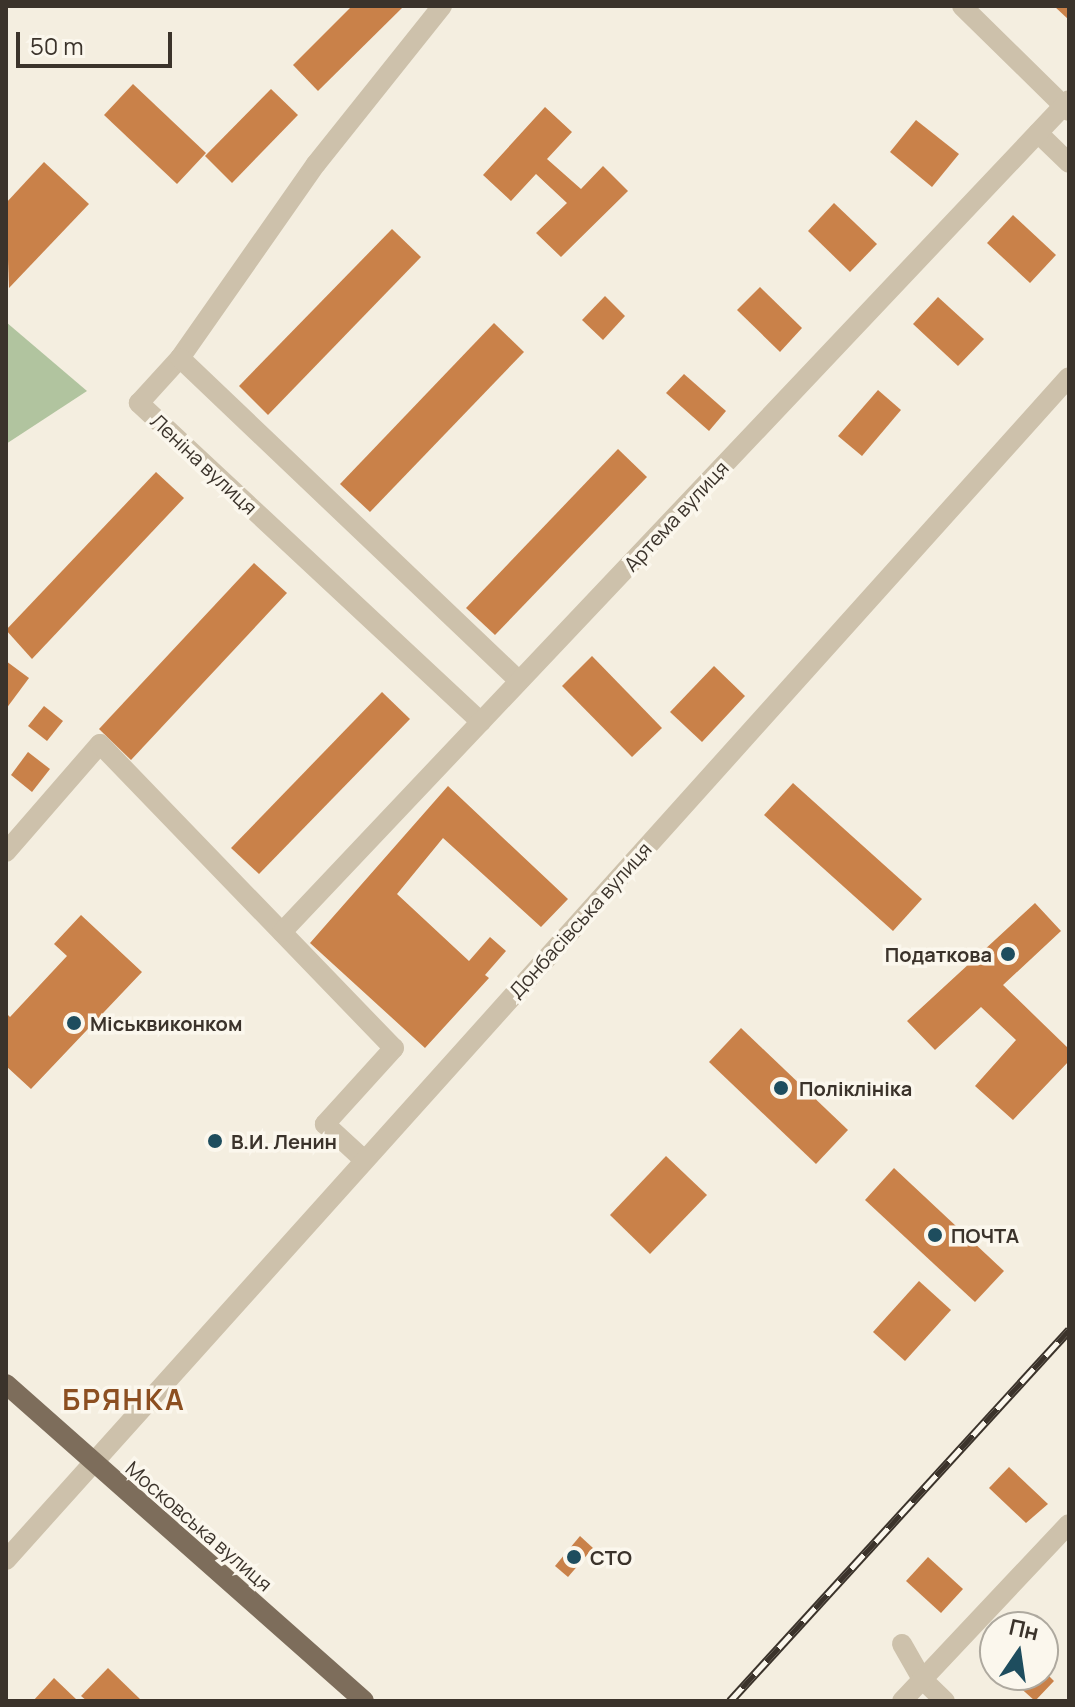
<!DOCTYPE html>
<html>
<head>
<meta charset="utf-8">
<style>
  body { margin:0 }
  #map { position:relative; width:1075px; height:1707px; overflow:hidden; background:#f4eee0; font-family:Manrope,sans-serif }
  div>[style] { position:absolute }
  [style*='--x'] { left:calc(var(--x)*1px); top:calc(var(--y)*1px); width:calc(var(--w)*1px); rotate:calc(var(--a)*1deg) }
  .green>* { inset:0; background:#b1c49f }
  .building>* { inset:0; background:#c98149 }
  .minor>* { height:20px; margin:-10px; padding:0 10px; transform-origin:10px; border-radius:10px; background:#cdc1ab }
  .major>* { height:20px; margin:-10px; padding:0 10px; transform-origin:10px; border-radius:10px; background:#7d6d5b }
  .rail>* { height:9px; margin-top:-4.5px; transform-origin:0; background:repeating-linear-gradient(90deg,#fbf7ed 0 18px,#3b332b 0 36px); box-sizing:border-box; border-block:2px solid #3b332b }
  .dots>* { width:22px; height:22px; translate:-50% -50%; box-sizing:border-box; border:4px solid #fbf7ed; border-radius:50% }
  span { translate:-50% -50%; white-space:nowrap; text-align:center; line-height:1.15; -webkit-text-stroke:7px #fbf7ed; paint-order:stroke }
  .street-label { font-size:20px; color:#3b332b }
  .poi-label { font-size:20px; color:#3b332b; font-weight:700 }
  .right { translate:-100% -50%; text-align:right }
  .left { translate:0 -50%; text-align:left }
  .district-label { font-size:28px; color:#8c4f21; font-weight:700; letter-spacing:2px }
  .frame { position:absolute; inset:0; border:8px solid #3b332b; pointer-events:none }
  .north { position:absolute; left:979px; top:1611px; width:80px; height:80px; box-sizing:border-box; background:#fbf7ed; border:2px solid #aea99f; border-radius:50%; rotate:13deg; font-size:22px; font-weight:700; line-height:32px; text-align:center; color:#3b332b }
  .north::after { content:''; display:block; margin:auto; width:28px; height:36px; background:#1e4d5e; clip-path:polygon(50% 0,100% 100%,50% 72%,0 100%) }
  .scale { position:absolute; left:16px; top:32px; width:156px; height:36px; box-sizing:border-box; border:4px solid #3b332b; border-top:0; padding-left:10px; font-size:24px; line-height:28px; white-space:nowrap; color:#3b332b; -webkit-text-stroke:6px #fbf7ed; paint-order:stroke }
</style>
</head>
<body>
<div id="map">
  <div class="green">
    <i style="clip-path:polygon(6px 322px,87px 391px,6px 444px)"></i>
  </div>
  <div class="building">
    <i style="clip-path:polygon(352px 6px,404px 6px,318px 91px,293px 65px)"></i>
    <i style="clip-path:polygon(1054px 6px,1069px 6px,1069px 20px)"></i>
    <i style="clip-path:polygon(133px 84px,206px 153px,177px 184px,104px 115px)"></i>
    <i style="clip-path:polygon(271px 89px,298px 115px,232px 183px,205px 156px)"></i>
    <i style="clip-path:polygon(545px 107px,572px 132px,547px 159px,581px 189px,603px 166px,628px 191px,561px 257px,536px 233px,567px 203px,536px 174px,511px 201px,483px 175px)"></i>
    <i style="clip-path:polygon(916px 120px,959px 154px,932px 187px,890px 152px)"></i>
    <i style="clip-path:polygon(44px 162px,89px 204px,9px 288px,6px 203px)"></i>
    <i style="clip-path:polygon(834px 203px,877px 244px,850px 272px,808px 231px)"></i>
    <i style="clip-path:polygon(1013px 215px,1056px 255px,1030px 283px,987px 243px)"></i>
    <i style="clip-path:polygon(392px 229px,421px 257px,268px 415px,239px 386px)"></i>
    <i style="clip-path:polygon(760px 287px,802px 328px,780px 352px,737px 310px)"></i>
    <i style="clip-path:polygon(605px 296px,625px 316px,603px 340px,582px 320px)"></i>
    <i style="clip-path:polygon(938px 297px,984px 339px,958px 366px,913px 324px)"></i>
    <i style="clip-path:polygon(494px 323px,524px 352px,370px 512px,340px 484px)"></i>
    <i style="clip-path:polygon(684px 374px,726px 411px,709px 431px,666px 393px)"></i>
    <i style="clip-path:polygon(878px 390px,901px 410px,862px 456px,838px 436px)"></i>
    <i style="clip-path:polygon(618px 449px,647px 477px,495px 635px,466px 608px)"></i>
    <i style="clip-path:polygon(156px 472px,184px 498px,32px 659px,6px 630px)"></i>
    <i style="clip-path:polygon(254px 563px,287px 593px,131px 760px,99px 729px)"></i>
    <i style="clip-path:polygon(592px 656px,662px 728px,632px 757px,562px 686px)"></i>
    <i style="clip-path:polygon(6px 661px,29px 678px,6px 709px)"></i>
    <i style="clip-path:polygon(714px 666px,745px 696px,702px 742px,670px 712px)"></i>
    <i style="clip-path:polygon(382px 692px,410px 719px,259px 874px,231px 848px)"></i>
    <i style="clip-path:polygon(44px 706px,63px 721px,47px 741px,28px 726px)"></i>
    <i style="clip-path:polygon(28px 752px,50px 769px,32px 792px,11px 775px)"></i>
    <i style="clip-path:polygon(793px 783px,922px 899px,893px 931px,764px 815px)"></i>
    <i style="clip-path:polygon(448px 786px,568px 899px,541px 927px,443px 838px,397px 894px,469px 961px,490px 937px,506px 951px,485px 975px,489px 978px,425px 1048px,310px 943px)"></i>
    <i style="clip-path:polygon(1035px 903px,1061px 931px,1003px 985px,1069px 1049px,1069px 1061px,1013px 1120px,975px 1086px,1016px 1040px,981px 1007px,935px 1050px,907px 1021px)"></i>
    <i style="clip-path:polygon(81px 915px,142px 972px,31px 1089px,6px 1066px,6px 1013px,10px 1017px,67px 956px,54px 944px)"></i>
    <i style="clip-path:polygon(741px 1028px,848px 1130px,816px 1164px,709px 1062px)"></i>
    <i style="clip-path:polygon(666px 1156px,707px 1195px,650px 1254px,610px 1215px)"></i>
    <i style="clip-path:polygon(894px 1168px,1004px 1271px,975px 1302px,865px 1200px)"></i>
    <i style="clip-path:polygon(919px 1281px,951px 1310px,905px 1361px,873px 1332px)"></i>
    <i style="clip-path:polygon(1009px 1467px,1048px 1504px,1026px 1523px,989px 1488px)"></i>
    <i style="clip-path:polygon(580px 1536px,593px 1548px,568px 1577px,555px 1566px)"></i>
    <i style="clip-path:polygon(928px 1557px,963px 1589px,941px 1613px,906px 1581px)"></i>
    <i style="clip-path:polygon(108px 1668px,142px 1701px,87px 1701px,81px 1696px)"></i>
    <i style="clip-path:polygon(1043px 1670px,1054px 1681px,1035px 1701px,1006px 1675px,1043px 1675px)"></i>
    <i style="clip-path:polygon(54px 1678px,78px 1701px,33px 1701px)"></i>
  </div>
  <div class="minor">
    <i style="--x:962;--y:6;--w:150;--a:44.5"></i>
    <i style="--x:1038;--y:133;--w:43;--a:44.1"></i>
    <i style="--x:180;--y:358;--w:237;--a:-55"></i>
    <i style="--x:316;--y:164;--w:202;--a:-51.4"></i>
    <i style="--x:481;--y:722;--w:468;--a:-137"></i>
    <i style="--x:139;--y:403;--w:61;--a:-47.7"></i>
    <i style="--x:180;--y:358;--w:468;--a:43.6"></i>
    <i style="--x:6;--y:852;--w:143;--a:-49"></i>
    <i style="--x:100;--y:744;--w:423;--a:46"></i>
    <i style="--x:394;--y:1048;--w:103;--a:132.2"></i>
    <i style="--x:325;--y:1124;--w:53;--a:42.7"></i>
    <i style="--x:282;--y:932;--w:1145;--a:-46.59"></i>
    <i style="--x:6;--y:1560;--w:1590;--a:-48.06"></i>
    <i style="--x:902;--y:1644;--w:40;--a:60.3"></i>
    <i style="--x:922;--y:1679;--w:32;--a:44"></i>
    <i style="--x:902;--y:1701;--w:243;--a:-46.7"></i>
  </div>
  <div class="major">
    <i style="--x:6;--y:1384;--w:478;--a:41.5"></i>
  </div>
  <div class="rail">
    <i style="--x:730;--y:1701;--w:503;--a:-47.58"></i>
  </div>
  <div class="dots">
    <i style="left:1008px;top:954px;background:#1e4d5e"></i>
    <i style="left:74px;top:1023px;background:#1e4d5e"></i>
    <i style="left:781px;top:1088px;background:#1e4d5e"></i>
    <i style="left:215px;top:1141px;background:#1e4d5e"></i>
    <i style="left:935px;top:1235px;background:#1e4d5e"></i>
    <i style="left:574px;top:1557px;background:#1e4d5e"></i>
  </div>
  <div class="street-label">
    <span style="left:204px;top:464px;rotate:43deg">Леніна вулиця</span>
    <span style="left:676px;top:516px;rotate:-47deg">Артема вулиця</span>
    <span style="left:580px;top:920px;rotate:-48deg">Донбасівська вулиця</span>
    <span style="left:199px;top:1526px;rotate:41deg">Московська вулиця</span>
  </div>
  <div class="poi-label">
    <span class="right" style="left:992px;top:954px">Податкова</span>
    <span class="left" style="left:90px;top:1023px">Міськвиконком</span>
    <span class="left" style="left:799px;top:1088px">Поліклініка</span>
    <span class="left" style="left:231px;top:1141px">В.И. Ленин</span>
    <span class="left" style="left:951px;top:1235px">ПОЧТА</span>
    <span class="left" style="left:590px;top:1557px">СТО</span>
  </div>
  <div class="district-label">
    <span style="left:124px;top:1399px">БРЯНКА</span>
  </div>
  <div class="frame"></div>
  <div class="north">Пн</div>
  <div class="scale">50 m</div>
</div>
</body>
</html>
